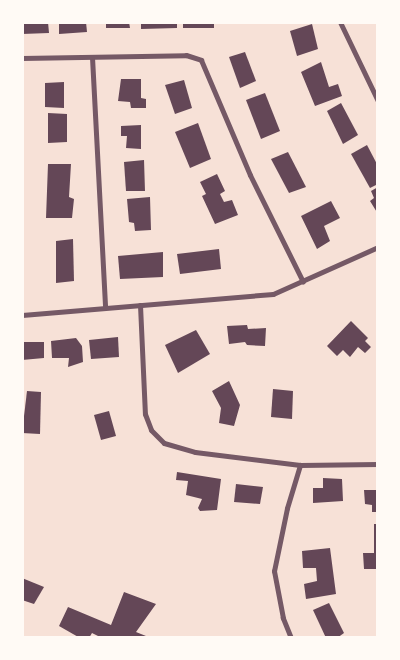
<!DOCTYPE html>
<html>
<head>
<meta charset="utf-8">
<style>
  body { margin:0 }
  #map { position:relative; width:400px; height:660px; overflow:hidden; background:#f7e1d7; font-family:"Noto Sans",sans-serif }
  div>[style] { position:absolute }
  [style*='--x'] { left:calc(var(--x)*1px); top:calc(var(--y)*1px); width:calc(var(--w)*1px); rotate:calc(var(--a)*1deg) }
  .building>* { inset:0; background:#644757 }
  .minor>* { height:5px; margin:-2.5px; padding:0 2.5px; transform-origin:2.5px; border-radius:2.5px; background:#755966 }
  span { translate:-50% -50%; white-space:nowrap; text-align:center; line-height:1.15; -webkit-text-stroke:5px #fffaf5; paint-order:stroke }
  .frame { position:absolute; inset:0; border:24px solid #fffaf5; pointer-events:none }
</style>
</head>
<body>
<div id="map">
  <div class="building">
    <i style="clip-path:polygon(22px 22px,48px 22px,49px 33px,22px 34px)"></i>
    <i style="clip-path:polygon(59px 22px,86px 22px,87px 32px,59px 34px)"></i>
    <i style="clip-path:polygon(106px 22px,129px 22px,130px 28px,106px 28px)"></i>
    <i style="clip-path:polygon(141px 22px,177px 22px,177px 28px,141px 29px)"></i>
    <i style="clip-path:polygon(183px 22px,214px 22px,214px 28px,183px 28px)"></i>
    <i style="clip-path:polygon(312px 24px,318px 49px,297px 56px,290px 31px)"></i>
    <i style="clip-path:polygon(245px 52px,256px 81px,240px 88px,229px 57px)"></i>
    <i style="clip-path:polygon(321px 62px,329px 87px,338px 84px,342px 96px,315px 106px,301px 72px)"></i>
    <i style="clip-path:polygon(121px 79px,141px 79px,141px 98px,146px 99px,146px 108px,131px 108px,130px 102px,118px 101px)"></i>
    <i style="clip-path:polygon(184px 80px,192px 108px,175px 114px,165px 85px)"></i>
    <i style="clip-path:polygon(64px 82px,64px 108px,45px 107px,45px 83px)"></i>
    <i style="clip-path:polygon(265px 93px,280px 131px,261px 139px,246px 100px)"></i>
    <i style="clip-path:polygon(341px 103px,358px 135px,343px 144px,327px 111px)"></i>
    <i style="clip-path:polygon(48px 113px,67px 114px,67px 142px,48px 143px)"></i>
    <i style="clip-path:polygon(198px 123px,211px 159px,190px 168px,175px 132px)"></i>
    <i style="clip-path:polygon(141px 125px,141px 149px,126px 148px,127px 136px,121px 136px,121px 126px)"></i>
    <i style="clip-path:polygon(367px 145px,378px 166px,378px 184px,370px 188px,351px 154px)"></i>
    <i style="clip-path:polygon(288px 152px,306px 187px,289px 193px,271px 159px)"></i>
    <i style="clip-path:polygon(144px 160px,145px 191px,126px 191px,124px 162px)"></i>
    <i style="clip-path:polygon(48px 164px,71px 164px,69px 197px,74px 199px,72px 218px,46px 218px)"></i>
    <i style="clip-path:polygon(217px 174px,225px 191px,220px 194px,224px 202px,232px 200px,238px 215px,215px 224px,202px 196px,206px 194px,200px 182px)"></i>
    <i style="clip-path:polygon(378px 187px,378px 214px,370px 201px,374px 198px,371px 191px)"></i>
    <i style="clip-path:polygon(150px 197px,151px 230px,135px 231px,134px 223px,129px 222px,127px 199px)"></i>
    <i style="clip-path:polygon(331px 201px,340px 218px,324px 226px,330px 241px,317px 249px,301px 216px)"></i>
    <i style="clip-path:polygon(73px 239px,74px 281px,56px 283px,56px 241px)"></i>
    <i style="clip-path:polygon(219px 249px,221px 269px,180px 274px,177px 254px)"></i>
    <i style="clip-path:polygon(163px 252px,163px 277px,120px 279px,118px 256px)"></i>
    <i style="clip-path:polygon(351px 321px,368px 338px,365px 341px,371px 347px,365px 353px,358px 347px,350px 357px,343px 350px,337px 356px,327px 346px)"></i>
    <i style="clip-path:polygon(247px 325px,248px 329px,266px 328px,265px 346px,247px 345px,245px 342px,229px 344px,227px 326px)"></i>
    <i style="clip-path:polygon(196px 330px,210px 354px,178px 373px,165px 345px)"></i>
    <i style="clip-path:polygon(118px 337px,119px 357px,91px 359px,89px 340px)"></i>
    <i style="clip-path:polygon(76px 338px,82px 346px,83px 362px,68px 367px,69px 358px,52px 358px,51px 341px)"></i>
    <i style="clip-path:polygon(22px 342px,44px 342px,44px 358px,22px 360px)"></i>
    <i style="clip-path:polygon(229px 381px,240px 405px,234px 426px,219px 423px,221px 408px,212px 391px)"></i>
    <i style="clip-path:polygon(273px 389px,293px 391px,292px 419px,271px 417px)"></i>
    <i style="clip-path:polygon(27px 391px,41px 392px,40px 434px,22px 433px)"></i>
    <i style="clip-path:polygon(109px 411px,116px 436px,101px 440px,94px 415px)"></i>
    <i style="clip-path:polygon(177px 472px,221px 479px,217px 510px,200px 511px,198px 508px,202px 499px,186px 495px,188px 481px,176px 480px)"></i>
    <i style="clip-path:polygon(323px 478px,342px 479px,343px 501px,313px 503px,313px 488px,323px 488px)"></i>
    <i style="clip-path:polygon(236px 484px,263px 487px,260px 504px,234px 502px)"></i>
    <i style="clip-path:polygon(364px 490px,378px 490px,378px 512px,372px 512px,372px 505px,365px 504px)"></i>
    <i style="clip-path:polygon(374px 524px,378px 524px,378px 569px,364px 569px,363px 553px,374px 553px)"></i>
    <i style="clip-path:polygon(330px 548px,336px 594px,306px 599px,304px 584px,317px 581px,316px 568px,303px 568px,302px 551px)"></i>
    <i style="clip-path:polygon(22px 578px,44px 587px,34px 604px,22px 600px)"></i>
    <i style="clip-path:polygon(124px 592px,156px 604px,136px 632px,151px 638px,102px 638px,92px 633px,89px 638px,80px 638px,59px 626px,68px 607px,111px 625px)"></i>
    <i style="clip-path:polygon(329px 603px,344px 633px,337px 638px,326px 638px,313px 610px)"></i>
  </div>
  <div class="minor">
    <i style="--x:340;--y:22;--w:88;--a:64.3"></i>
    <i style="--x:92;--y:57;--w:250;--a:87"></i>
    <i style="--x:22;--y:58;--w:164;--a:-1"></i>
    <i style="--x:186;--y:55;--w:16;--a:18"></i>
    <i style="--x:201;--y:60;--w:125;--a:66.9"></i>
    <i style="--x:250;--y:175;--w:119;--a:63.6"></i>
    <i style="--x:140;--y:305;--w:109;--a:87.4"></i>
    <i style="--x:145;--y:414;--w:17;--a:69"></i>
    <i style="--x:151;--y:430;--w:18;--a:45"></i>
    <i style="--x:164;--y:443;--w:32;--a:16"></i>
    <i style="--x:195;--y:452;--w:106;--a:7.1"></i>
    <i style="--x:300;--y:465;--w:78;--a:-0.7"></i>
    <i style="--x:22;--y:315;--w:252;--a:-4.8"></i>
    <i style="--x:273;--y:294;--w:115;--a:-24.1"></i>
    <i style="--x:291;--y:638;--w:22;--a:-112"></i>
    <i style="--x:283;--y:618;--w:48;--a:-100.8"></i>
    <i style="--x:274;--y:571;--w:64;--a:-78.3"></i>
    <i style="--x:287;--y:508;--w:45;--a:-73.2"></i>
  </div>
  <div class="frame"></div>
</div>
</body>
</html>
